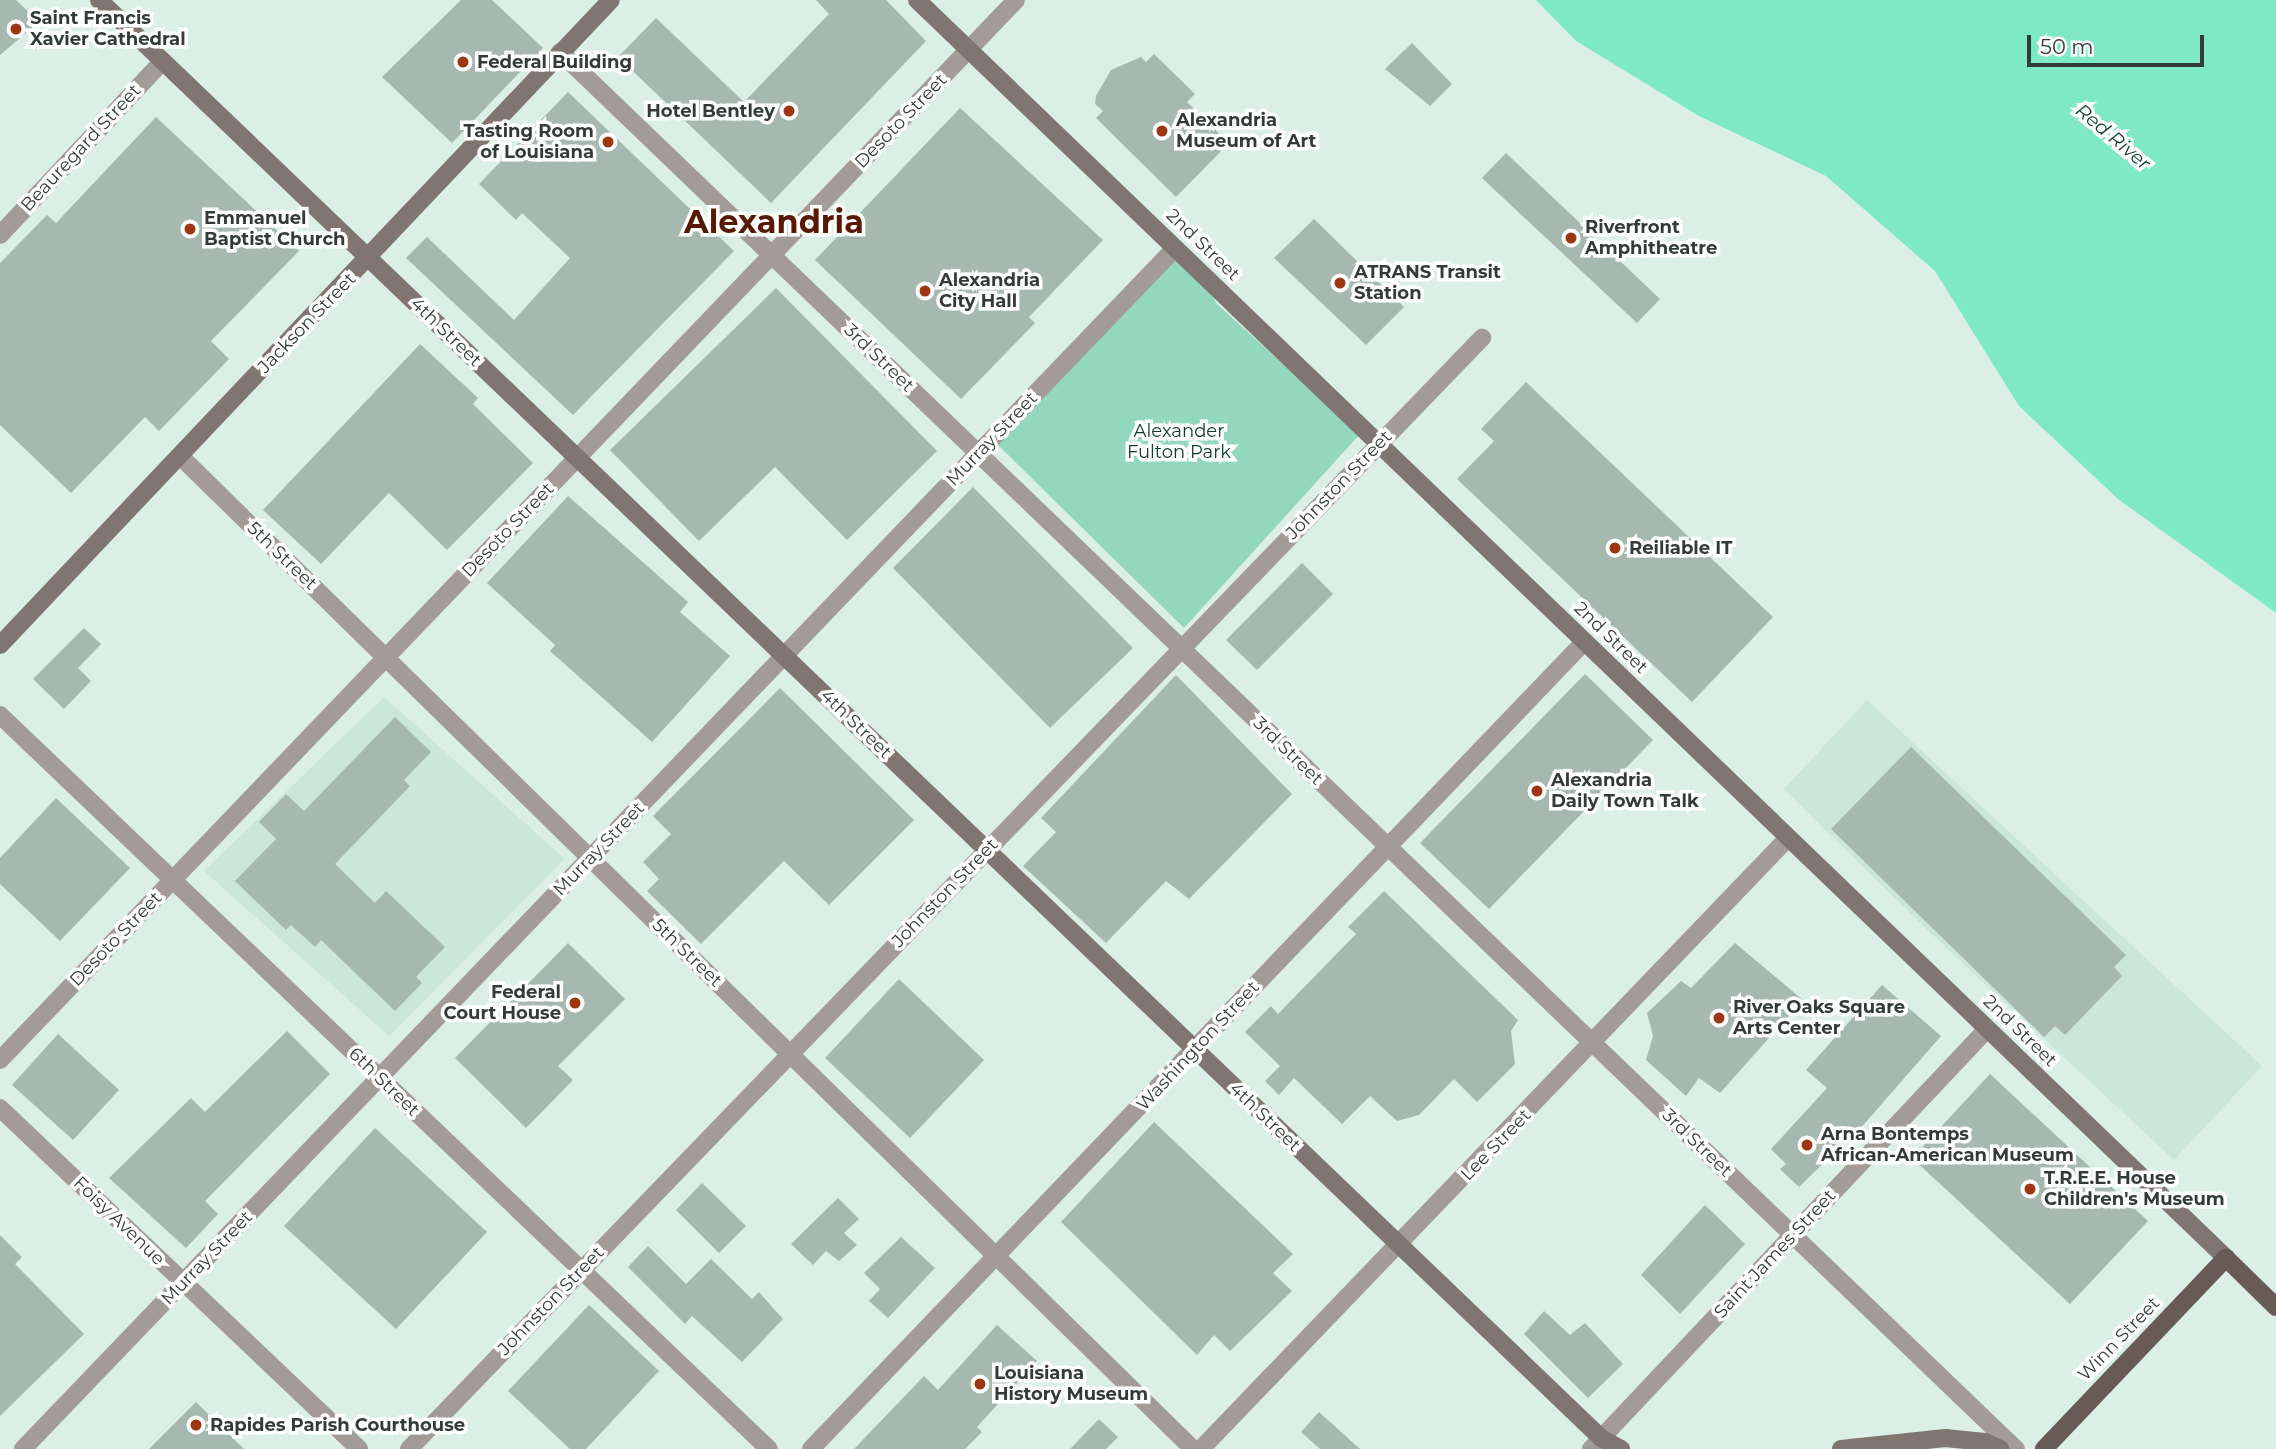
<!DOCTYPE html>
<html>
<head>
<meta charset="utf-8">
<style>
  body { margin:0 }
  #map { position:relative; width:2276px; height:1449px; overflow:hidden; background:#dcefe7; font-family:Montserrat,sans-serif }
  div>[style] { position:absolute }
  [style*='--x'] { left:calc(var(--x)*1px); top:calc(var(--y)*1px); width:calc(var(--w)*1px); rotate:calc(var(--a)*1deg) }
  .built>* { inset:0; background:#cbe6db }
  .green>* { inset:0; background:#93d8be }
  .water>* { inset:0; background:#7fe8c4 }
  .building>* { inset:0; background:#a6b8b0 }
  .street>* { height:18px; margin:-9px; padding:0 9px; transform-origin:9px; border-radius:9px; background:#a39b98 }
  .secondary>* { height:18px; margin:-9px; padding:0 9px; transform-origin:9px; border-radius:9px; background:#817572 }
  .primary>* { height:18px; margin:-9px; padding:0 9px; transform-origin:9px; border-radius:9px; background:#685b56 }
  .dots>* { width:19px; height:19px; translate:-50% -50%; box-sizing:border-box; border:4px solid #fff; border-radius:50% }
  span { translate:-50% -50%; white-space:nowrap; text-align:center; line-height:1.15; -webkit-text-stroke:7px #fff; paint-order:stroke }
  .poi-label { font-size:18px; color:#333b38; font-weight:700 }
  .left { translate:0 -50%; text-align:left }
  .right { translate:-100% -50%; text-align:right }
  .street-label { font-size:18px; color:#333b38 }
  .park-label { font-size:18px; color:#0d3d2f }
  .water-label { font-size:19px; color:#103f31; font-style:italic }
  .town-label { font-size:32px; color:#581801; font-weight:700 }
  .scale { position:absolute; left:2027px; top:35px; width:177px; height:32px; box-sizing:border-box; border:4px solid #333b38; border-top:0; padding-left:9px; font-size:21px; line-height:24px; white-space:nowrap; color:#333b38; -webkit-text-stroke:5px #fff; paint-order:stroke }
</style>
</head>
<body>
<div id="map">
  <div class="built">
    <i style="clip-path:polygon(384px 697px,565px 859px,389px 1036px,204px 871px)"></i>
    <i style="clip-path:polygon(1867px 700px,2262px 1066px,2174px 1160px,1922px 925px,1784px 789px)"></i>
  </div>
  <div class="green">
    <i style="clip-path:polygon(1175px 252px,1204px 281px,1217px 304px,1360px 434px,1184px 628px,996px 443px)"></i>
  </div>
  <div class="water">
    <i style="clip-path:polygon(1536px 0,2276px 0,2276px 613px,2118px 499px,2019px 406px,1935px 271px,1826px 176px,1699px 116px,1576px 41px)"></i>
  </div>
  <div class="building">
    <i style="clip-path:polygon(0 0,16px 0,39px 22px,0 55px)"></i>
    <i style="clip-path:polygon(461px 0,492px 0,543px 48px,452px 143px,382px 77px)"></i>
    <i style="clip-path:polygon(816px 0,886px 0,926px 41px,771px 203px,618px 57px,656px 18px,744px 102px,829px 14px)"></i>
    <i style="clip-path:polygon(1412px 43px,1452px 84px,1430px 106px,1385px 69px)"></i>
    <i style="clip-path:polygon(1154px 54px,1195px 94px,1187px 102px,1229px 143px,1176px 197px,1096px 118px,1103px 111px,1095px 104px,1096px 96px,1111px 70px,1141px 57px,1146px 62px)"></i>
    <i style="clip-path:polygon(568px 92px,734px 251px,573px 415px,406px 258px,427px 237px,514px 320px,570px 258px,522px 213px,516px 220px,479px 184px)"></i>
    <i style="clip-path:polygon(960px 108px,1103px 240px,1029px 317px,1035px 323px,961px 399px,815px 260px)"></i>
    <i style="clip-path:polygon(156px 117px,299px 251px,211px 341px,229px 359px,159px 431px,145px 417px,71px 493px,0 425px,0 263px,47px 215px,56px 223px)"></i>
    <i style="clip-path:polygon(1506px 153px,1660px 299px,1637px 323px,1482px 178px)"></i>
    <i style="clip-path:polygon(1314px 219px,1404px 307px,1366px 345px,1274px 258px)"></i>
    <i style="clip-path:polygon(776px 288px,937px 451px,847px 540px,775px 467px,699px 541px,610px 450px)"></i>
    <i style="clip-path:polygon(420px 344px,478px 398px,473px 404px,533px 463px,447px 550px,389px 493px,321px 564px,263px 510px)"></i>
    <i style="clip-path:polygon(1526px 382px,1773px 617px,1692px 702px,1457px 479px,1494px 441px,1481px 429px)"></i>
    <i style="clip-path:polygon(973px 487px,1133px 648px,1050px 728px,893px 568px)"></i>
    <i style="clip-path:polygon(568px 496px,688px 602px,680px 612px,730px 656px,652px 742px,550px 651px,555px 645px,487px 583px)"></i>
    <i style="clip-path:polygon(1302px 563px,1333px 594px,1257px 670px,1226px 640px)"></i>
    <i style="clip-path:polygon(84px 628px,101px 644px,78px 668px,91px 681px,64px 709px,33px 679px)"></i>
    <i style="clip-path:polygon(1585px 674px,1653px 740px,1489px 909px,1420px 843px)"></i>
    <i style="clip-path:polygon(1176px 675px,1292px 794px,1189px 899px,1166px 881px,1106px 943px,1023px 866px,1056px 832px,1041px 818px)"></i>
    <i style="clip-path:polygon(780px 688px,914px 820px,829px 905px,784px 861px,701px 944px,647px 891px,659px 879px,643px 862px,671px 834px,653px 816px)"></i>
    <i style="clip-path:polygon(395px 717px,431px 752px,404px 780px,410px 786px,335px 864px,375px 903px,386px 891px,445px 947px,416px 977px,422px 983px,395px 1011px,321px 940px,315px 947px,291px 925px,286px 930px,235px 881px,276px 839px,259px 822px,286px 794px,304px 811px)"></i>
    <i style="clip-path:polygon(1911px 747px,2126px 955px,2114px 967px,2122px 976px,2065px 1035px,2055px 1026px,2044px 1037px,1831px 829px)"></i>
    <i style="clip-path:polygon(56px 798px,130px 868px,60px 941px,0 884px,0 858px)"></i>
    <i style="clip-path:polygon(1384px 891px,1518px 1020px,1511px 1031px,1515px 1064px,1477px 1102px,1454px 1079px,1419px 1115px,1397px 1121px,1370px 1096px,1342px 1124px,1294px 1078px,1279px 1095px,1265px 1081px,1280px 1066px,1245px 1032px,1271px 1006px,1278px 1014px,1356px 934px,1348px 927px)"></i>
    <i style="clip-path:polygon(568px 943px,625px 999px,558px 1066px,573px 1080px,526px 1128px,455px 1058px)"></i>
    <i style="clip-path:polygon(1735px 943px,1803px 1000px,1720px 1093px,1699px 1078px,1686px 1096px,1646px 1060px,1653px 1036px,1647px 1013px,1681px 981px,1691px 988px)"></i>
    <i style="clip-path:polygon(899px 979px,984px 1060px,910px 1138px,825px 1058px)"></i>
    <i style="clip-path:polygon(1882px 985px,1941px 1036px,1866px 1122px,1799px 1187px,1780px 1169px,1786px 1164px,1771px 1149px,1827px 1088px,1806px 1070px)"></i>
    <i style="clip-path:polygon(287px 1031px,330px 1074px,205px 1201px,218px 1214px,186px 1248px,109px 1178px,191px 1098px,205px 1112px)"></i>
    <i style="clip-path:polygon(58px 1034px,119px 1090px,73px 1140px,12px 1085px)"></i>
    <i style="clip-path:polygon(1990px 1074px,2148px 1221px,2070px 1304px,1912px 1158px)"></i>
    <i style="clip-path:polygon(1154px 1122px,1293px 1254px,1273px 1273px,1292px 1291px,1230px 1351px,1214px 1335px,1197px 1355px,1061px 1222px)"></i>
    <i style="clip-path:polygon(375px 1128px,487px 1232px,396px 1329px,284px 1226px)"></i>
    <i style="clip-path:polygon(702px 1183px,746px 1226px,719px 1253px,676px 1210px)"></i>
    <i style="clip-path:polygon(838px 1198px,859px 1219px,844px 1233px,857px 1245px,839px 1261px,826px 1251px,813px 1265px,791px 1244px)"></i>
    <i style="clip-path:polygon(1705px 1205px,1745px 1244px,1680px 1314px,1641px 1275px)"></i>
    <i style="clip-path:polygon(0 1235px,22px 1257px,15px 1264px,84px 1334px,0 1416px)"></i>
    <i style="clip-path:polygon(901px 1237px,935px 1268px,888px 1318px,869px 1301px,880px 1289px,864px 1273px)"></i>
    <i style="clip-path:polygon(648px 1246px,686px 1284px,711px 1259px,752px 1299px,759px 1292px,783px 1319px,742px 1362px,692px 1316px,685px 1324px,628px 1267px)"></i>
    <i style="clip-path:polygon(589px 1305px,659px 1371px,586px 1449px,570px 1449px,508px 1391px)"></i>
    <i style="clip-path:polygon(1544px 1311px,1570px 1335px,1585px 1323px,1623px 1364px,1588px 1398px,1524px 1334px)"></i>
    <i style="clip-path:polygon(997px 1325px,1037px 1361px,977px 1427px,982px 1432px,965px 1449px,854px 1449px,924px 1376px,938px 1390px)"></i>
    <i style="clip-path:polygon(196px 1402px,244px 1449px,149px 1449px)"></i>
    <i style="clip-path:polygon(1319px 1412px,1360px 1449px,1320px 1449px,1301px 1432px)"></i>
    <i style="clip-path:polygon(1099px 1419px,1118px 1437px,1106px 1449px,1070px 1449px)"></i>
  </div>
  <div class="street">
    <i style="--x:560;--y:52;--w:2018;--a:43.82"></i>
    <i style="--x:0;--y:235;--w:238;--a:-46.9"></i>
    <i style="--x:180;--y:456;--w:1419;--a:44.43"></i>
    <i style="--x:0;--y:715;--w:1063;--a:43.67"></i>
    <i style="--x:0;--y:1060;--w:1468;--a:-46.21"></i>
    <i style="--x:0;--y:1108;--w:495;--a:43.5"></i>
    <i style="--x:23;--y:1449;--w:1664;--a:-46.19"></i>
    <i style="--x:409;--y:1449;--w:1545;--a:-46"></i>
    <i style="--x:811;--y:1449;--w:1117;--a:-46.23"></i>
    <i style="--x:1201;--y:1449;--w:847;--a:-46.15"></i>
    <i style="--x:1591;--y:1449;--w:577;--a:-46.68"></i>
  </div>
  <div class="secondary">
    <i style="--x:99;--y:0;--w:2079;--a:43.75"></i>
    <i style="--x:1601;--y:1438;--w:23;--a:29"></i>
    <i style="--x:917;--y:0;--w:1816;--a:43.86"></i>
    <i style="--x:0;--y:645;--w:888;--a:-46.55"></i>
    <i style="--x:1841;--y:1449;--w:105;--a:-6"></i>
    <i style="--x:1945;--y:1438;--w:40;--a:5.7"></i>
    <i style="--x:1985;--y:1442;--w:17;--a:25"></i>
  </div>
  <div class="primary">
    <i style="--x:2044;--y:1449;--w:264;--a:-46.4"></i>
    <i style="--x:2226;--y:1258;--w:70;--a:44.4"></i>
  </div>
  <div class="dots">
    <i style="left:16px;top:29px;background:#9d3712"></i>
    <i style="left:463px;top:62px;background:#9d3712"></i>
    <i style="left:789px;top:111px;background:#9d3712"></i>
    <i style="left:1162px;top:131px;background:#9d3712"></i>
    <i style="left:608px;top:142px;background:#9d3712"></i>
    <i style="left:190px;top:229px;background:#9d3712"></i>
    <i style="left:1571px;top:238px;background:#9d3712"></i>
    <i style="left:1340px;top:283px;background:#9d3712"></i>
    <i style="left:925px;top:291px;background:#9d3712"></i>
    <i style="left:1615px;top:548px;background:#9d3712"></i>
    <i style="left:1537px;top:791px;background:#9d3712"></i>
    <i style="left:575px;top:1003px;background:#9d3712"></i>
    <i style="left:1719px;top:1018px;background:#9d3712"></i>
    <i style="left:1807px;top:1145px;background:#9d3712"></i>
    <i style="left:2030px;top:1189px;background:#9d3712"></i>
    <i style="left:980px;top:1384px;background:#9d3712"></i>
    <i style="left:196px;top:1425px;background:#9d3712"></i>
  </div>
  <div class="poi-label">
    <span class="left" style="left:30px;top:29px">Saint Francis<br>Xavier Cathedral</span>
    <span class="left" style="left:477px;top:62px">Federal Building</span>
    <span class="right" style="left:775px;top:111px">Hotel Bentley</span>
    <span class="left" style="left:1176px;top:131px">Alexandria<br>Museum of Art</span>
    <span class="right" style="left:594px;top:142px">Tasting Room<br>of Louisiana</span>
    <span class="left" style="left:204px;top:229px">Emmanuel<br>Baptist Church</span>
    <span class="left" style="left:1585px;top:238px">Riverfront<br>Amphitheatre</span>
    <span class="left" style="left:1354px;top:283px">ATRANS Transit<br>Station</span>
    <span class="left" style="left:939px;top:291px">Alexandria<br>City Hall</span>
    <span class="left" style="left:1629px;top:548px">Reiliable IT</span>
    <span class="left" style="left:1551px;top:791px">Alexandria<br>Daily Town Talk</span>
    <span class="right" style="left:561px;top:1003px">Federal<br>Court House</span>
    <span class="left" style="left:1733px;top:1018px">River Oaks Square<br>Arts Center</span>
    <span class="left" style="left:1821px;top:1145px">Arna Bontemps<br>African-American Museum</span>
    <span class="left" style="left:2044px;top:1189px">T.R.E.E. House<br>Children's Museum</span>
    <span class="left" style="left:994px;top:1384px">Louisiana<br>History Museum</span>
    <span class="left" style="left:210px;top:1425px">Rapides Parish Courthouse</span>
  </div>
  <div class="street-label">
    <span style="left:901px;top:121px;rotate:-46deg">Desoto Street</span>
    <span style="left:81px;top:148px;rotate:-47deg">Beauregard Street</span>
    <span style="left:1203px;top:245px;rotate:44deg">2nd Street</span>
    <span style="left:307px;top:323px;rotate:-46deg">Jackson Street</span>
    <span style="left:446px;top:332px;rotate:44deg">4th Street</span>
    <span style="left:879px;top:358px;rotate:44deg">3rd Street</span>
    <span style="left:992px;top:439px;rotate:-46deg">Murray Street</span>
    <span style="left:1339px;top:485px;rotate:-46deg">Johnston Street</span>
    <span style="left:508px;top:530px;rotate:-46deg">Desoto Street</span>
    <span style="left:282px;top:556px;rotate:44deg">5th Street</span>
    <span style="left:1611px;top:638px;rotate:44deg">2nd Street</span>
    <span style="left:856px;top:724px;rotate:44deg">4th Street</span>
    <span style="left:1288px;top:751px;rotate:44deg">3rd Street</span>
    <span style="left:599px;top:849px;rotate:-46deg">Murray Street</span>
    <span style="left:945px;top:893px;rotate:-46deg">Johnston Street</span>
    <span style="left:116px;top:939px;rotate:-46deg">Desoto Street</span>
    <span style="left:687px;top:953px;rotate:44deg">5th Street</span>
    <span style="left:2020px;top:1031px;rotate:44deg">2nd Street</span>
    <span style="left:1198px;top:1046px;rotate:-47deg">Washington Street</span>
    <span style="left:384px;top:1082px;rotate:44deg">6th Street</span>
    <span style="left:1265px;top:1117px;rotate:44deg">4th Street</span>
    <span style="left:1697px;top:1143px;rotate:44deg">3rd Street</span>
    <span style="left:1496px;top:1145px;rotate:-46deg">Lee Street</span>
    <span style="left:119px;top:1221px;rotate:44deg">Foisy Avenue</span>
    <span style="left:1775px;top:1254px;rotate:-47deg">Saint James Street</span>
    <span style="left:207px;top:1258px;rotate:-46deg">Murray Street</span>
    <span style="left:551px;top:1301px;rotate:-46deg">Johnston Street</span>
    <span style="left:2119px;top:1339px;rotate:-46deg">Winn Street</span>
  </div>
  <div class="park-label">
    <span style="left:1179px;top:442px">Alexander<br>Fulton Park</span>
  </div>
  <div class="water-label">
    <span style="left:2113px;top:137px;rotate:40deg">Red River</span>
  </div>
  <div class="town-label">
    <span style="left:774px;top:222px">Alexandria</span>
  </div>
  <div class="scale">50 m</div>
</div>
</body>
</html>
